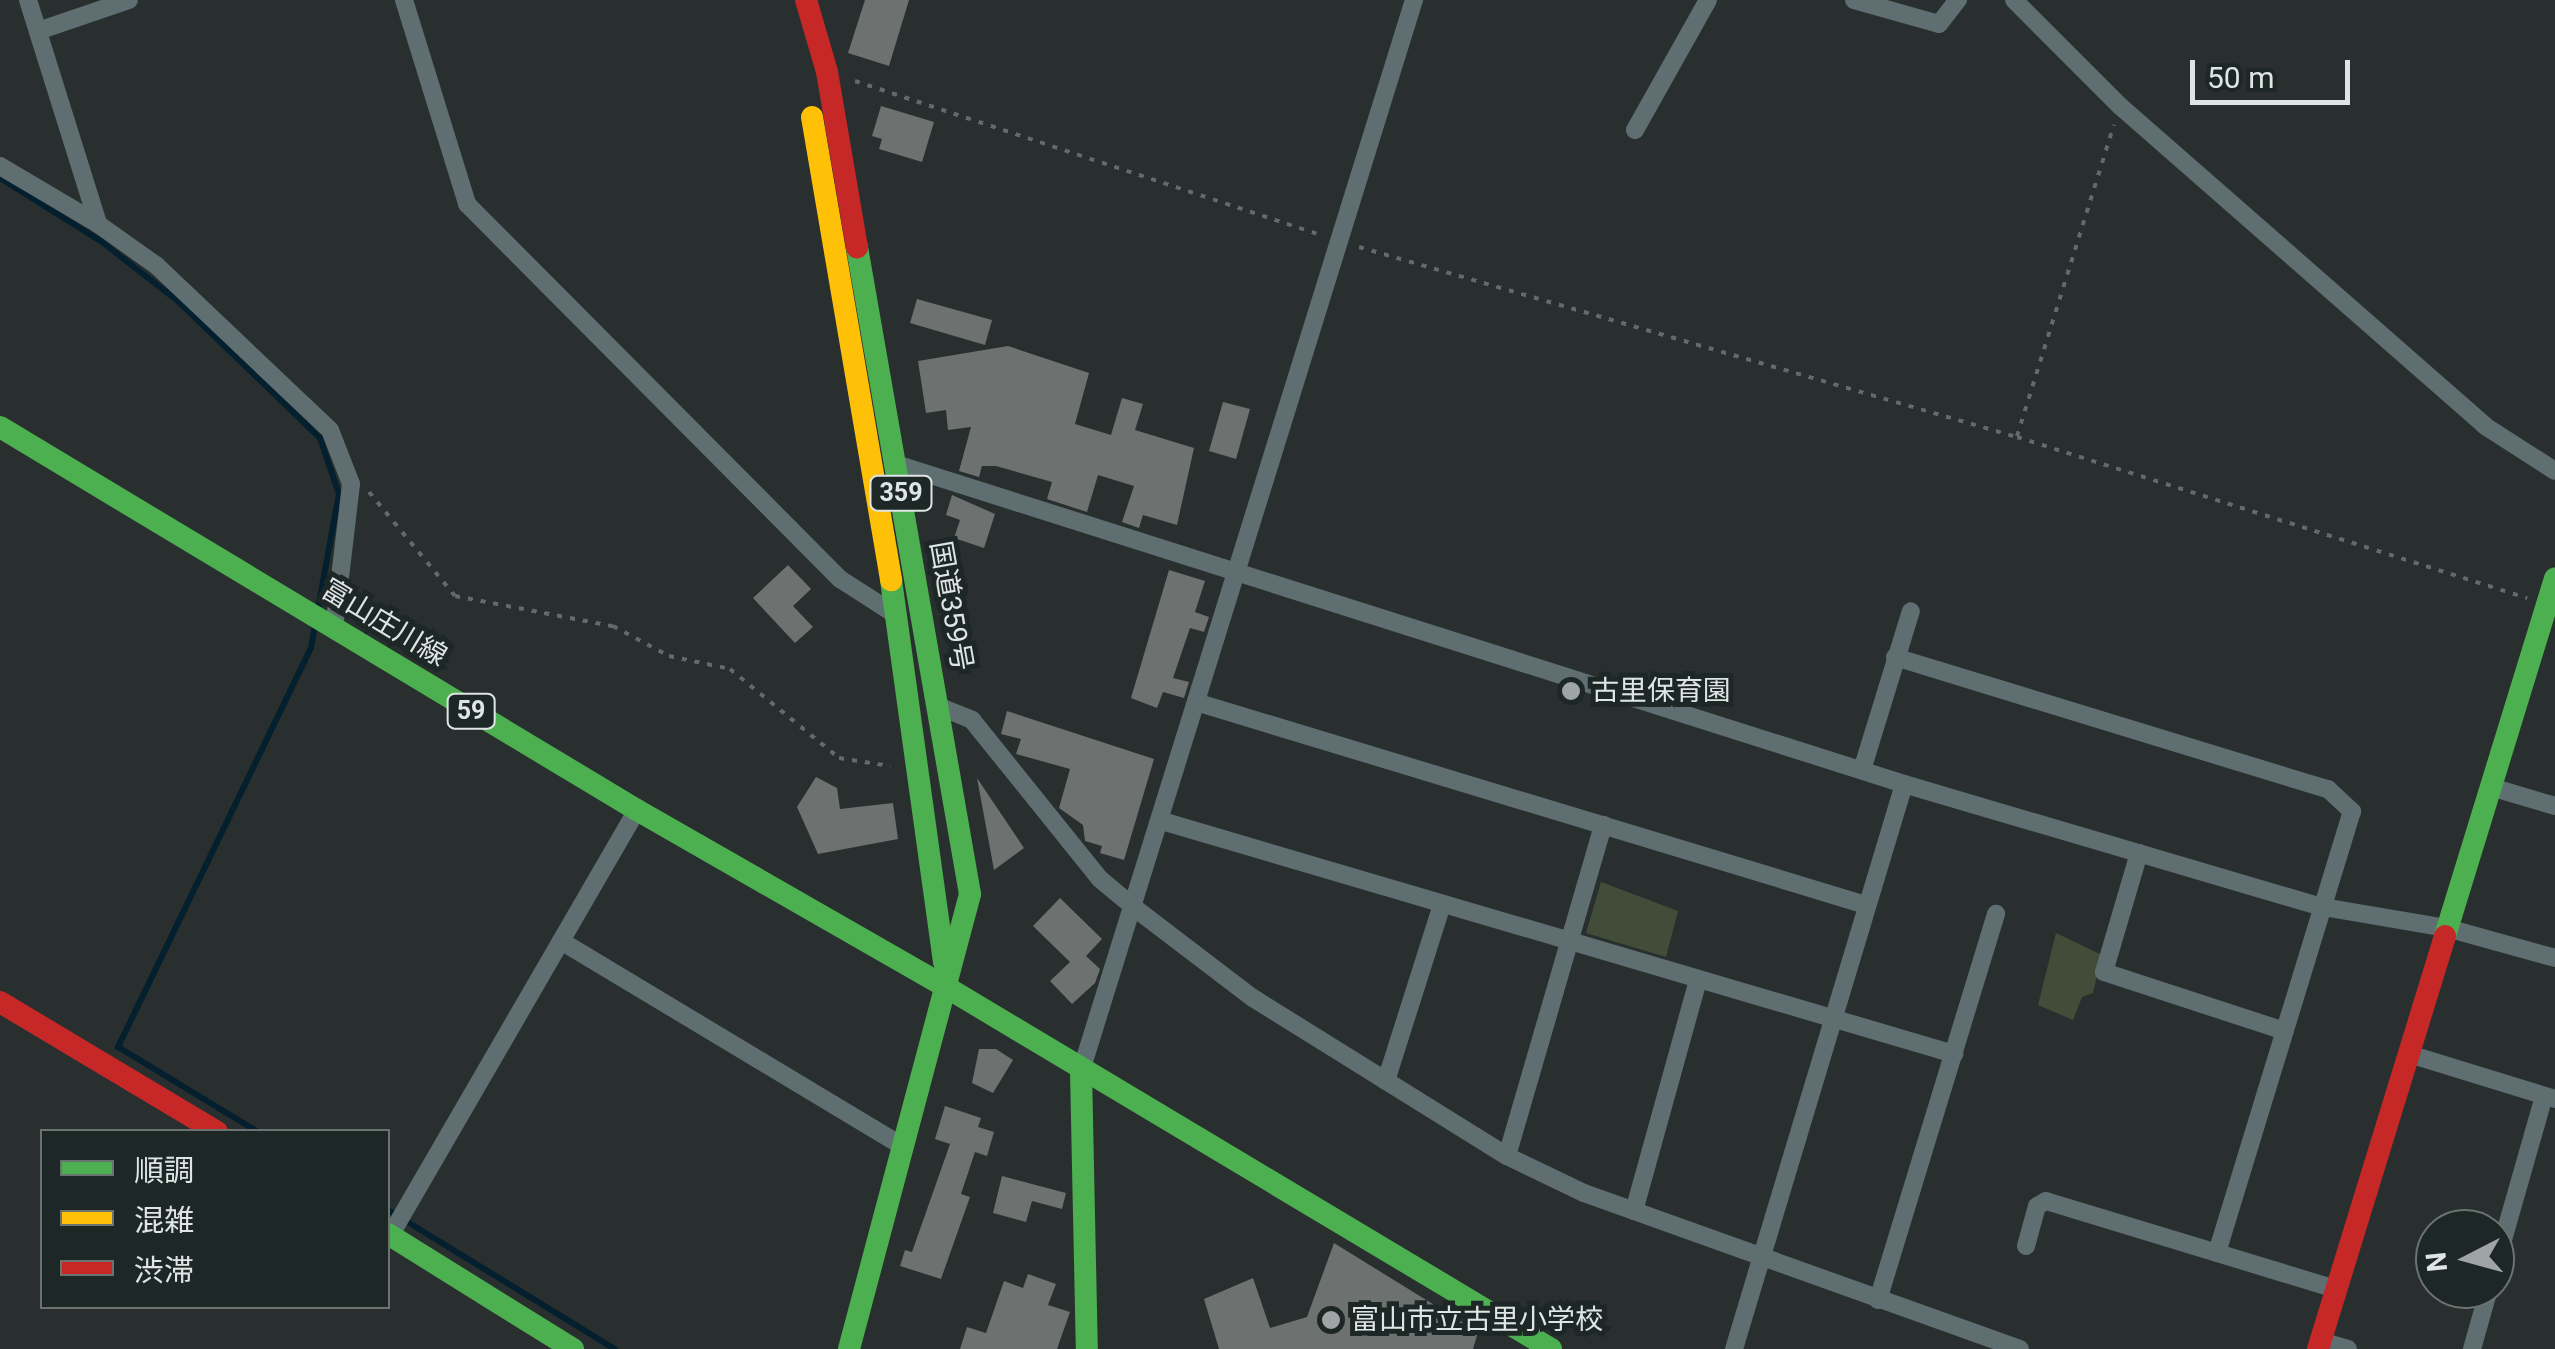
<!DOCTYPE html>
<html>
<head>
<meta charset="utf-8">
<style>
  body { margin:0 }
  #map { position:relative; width:2555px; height:1349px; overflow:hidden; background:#292f2e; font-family:Roboto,"Noto Sans JP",sans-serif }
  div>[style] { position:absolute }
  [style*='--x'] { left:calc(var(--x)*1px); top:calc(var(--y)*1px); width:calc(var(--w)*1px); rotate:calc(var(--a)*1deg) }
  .green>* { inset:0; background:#414d38 }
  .stream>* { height:6px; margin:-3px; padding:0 3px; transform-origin:3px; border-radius:3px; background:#041f2e }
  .building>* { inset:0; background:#6d716f }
  .path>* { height:4px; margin-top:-2px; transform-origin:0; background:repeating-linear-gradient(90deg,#616b6c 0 5px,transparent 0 13px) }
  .street>* { height:18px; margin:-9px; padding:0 9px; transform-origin:9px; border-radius:9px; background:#5f6e70 }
  .fast>* { height:22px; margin:-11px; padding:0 11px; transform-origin:11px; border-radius:11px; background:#4caf50 }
  .slow>* { height:22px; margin:-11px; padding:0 11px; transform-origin:11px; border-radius:11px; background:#ffc107 }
  .jam>* { height:22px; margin:-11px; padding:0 11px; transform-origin:11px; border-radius:11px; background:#c62828 }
  .dots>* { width:28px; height:28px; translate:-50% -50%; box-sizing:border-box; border:5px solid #1d2725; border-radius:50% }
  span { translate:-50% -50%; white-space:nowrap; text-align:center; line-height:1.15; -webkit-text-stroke:10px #1d2725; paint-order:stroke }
  .shield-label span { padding:2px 8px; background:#1d2725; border:2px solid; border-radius:8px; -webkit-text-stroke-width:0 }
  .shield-label { font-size:25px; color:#dfe5e4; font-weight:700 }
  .street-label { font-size:28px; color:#dfe5e4 }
  .poi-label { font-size:28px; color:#dfe5e4 }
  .left { translate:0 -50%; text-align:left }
  .legend { position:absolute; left:40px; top:1129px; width:350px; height:180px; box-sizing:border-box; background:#1d2725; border:2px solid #6b7371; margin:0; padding:12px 18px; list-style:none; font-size:30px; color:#dfe5e4 }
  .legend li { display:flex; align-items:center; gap:20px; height:50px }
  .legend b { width:50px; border:2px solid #6b7371 }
  .north { position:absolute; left:2415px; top:1209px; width:100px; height:100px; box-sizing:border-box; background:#1d2725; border:2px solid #6b7371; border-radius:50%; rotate:264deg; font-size:28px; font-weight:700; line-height:40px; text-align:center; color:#dfe5e4 }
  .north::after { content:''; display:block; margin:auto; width:35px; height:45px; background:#9fa5a4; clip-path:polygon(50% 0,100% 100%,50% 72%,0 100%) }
  .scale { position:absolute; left:2190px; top:60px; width:160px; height:45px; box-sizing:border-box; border:5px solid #dfe5e4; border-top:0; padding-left:12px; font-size:30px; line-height:35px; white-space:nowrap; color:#dfe5e4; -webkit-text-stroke:8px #1d2725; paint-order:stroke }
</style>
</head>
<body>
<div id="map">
  <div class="green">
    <i style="clip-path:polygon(1601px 882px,1678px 911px,1666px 957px,1586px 933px)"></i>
    <i style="clip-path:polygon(2056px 933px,2102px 955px,2093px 993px,2082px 997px,2073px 1020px,2038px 1005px)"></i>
  </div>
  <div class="stream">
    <i style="--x:0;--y:178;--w:120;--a:32.1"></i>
    <i style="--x:102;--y:242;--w:98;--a:37.9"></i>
    <i style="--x:179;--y:302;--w:196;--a:44"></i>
    <i style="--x:320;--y:438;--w:59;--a:71.3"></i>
    <i style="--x:339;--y:494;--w:116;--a:100.4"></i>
    <i style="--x:258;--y:1132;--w:164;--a:-148.7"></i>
    <i style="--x:118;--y:1047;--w:443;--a:-64.2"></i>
    <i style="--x:311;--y:648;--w:23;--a:-80"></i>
    <i style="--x:388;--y:1210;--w:266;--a:31.5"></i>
  </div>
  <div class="building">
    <i style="clip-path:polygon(865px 0,909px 0,889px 66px,848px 53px)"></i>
    <i style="clip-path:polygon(881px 106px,934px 122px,922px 162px,879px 149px,882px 139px,872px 136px)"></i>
    <i style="clip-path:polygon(917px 299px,992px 320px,985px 345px,910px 323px)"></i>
    <i style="clip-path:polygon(1008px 346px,1089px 373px,1075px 424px,1111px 435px,1122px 398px,1143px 404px,1135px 430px,1194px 448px,1177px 525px,1143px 515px,1139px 528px,1122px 522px,1134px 486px,1098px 475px,1087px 512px,1047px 499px,1052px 482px,996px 466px,982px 466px,979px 477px,959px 471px,971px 427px,948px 430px,946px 410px,926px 413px,918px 361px)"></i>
    <i style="clip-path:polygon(1223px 402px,1250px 409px,1236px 459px,1209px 451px)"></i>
    <i style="clip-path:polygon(952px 495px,995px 514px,984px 548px,954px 538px,960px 520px,946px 515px)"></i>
    <i style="clip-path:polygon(788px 565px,811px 589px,793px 606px,813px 627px,795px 643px,753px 598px)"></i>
    <i style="clip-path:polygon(1169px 570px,1205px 581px,1195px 612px,1209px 617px,1204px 632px,1190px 628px,1173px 678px,1189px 682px,1184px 698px,1163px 692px,1157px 708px,1131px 698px)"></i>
    <i style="clip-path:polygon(1007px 711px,1154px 759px,1124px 860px,1100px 853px,1102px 846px,1085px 841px,1083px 825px,1059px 808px,1070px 769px,1016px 754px,1021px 739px,1001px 734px)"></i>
    <i style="clip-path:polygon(816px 777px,837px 788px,840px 809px,893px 803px,898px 839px,818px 854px,797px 807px)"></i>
    <i style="clip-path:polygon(977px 778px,1024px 848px,994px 870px)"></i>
    <i style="clip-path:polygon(1060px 898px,1102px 939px,1086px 956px,1100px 969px,1095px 983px,1072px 1004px,1050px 981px,1070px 962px,1033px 926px)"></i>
    <i style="clip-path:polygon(979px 1049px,996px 1049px,1013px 1060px,993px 1093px,972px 1083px)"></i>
    <i style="clip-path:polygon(945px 1106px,981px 1118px,978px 1127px,994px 1132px,987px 1156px,975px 1152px,961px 1194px,970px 1197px,941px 1279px,900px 1266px,905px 1250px,912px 1252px,950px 1144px,935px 1139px)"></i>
    <i style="clip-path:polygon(1002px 1176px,1066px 1193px,1062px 1209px,1032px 1201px,1026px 1222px,993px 1213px)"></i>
    <i style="clip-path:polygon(1334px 1243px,1478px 1332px,1473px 1349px,1219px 1349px,1204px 1299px,1253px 1278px,1270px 1328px,1307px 1317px)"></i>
    <i style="clip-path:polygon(1028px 1274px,1056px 1284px,1048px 1305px,1070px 1312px,1057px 1349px,960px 1349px,967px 1327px,986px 1333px,1004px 1281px,1023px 1288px)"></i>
  </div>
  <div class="path">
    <i style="--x:855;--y:81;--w:491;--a:18.3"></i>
    <i style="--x:1359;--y:247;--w:685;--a:16.11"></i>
    <i style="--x:2017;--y:437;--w:535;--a:17.52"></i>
    <i style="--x:2017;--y:436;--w:326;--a:-72.7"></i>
    <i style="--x:369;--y:492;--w:135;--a:50.4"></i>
    <i style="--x:455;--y:596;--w:161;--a:10.8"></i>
    <i style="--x:613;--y:626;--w:64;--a:28.2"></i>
    <i style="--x:669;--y:656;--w:62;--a:12"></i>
    <i style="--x:730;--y:669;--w:141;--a:39.2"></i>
    <i style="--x:839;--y:758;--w:52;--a:8.9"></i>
  </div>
  <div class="street">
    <i style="--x:28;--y:0;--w:235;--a:72.6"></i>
    <i style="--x:98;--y:224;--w:72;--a:35.4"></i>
    <i style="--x:157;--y:266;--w:238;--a:43.5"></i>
    <i style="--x:330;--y:430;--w:58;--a:68.7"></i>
    <i style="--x:351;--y:484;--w:145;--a:96.7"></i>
    <i style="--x:404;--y:0;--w:214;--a:72.8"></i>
    <i style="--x:467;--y:204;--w:529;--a:45.15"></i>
    <i style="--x:840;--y:579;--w:67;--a:32.7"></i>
    <i style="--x:1854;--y:0;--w:88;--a:15.8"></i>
    <i style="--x:1939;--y:24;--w:31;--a:-52"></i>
    <i style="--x:2014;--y:0;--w:150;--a:45"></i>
    <i style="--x:2120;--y:106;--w:485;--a:41.2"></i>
    <i style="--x:2485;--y:426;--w:83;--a:32.7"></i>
    <i style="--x:38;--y:31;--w:96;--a:-18.8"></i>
    <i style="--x:1635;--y:130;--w:149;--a:-60.7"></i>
    <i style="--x:0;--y:166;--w:114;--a:30.6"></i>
    <i style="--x:896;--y:464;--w:1058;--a:17.61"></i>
    <i style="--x:1904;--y:784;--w:437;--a:16.4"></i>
    <i style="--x:2323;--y:907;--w:126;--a:9.6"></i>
    <i style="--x:2447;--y:928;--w:112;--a:15.5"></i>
    <i style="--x:1895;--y:657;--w:453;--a:17"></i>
    <i style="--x:2328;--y:789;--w:33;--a:43"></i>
    <i style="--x:2352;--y:811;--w:462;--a:107"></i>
    <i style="--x:1199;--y:703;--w:697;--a:16.85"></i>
    <i style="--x:938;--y:706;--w:37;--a:22"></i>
    <i style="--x:972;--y:720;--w:204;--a:51.2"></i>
    <i style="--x:1100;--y:879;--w:47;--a:39.8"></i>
    <i style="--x:1136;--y:909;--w:147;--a:37.3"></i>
    <i style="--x:1253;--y:998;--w:299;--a:31.9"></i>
    <i style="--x:1507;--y:1156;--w:85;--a:25.7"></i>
    <i style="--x:1584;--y:1193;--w:463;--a:19.7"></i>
    <i style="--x:1862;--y:770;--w:166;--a:-72.9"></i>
    <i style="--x:2491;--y:787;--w:67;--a:16.5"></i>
    <i style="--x:1162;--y:821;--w:826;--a:16.39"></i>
    <i style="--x:2139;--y:853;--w:124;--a:106.4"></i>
    <i style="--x:2104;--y:972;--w:190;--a:18.1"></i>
    <i style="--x:561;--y:941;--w:398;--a:31"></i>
    <i style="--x:2409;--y:1054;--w:153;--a:17.1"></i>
    <i style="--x:1081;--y:1071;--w:1122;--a:-72.73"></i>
    <i style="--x:1386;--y:1081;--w:186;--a:-72.4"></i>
    <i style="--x:1507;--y:1156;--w:345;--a:-73.8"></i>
    <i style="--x:1634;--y:1211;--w:240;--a:-74.5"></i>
    <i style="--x:390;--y:1236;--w:492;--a:-59.9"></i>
    <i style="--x:2026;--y:1246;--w:41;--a:-74.6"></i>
    <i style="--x:2037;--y:1206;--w:10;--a:-29"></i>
    <i style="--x:2046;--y:1201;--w:303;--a:16.9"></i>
    <i style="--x:2495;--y:1268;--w:179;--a:-74.1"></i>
    <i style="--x:1878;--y:1300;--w:404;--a:-73"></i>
    <i style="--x:2320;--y:1341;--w:29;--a:16"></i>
    <i style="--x:1734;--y:1349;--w:590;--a:-73.25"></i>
    <i style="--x:2472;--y:1349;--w:62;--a:-74.2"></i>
  </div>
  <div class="fast">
    <i style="--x:0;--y:427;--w:743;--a:31.02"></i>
    <i style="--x:637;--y:810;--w:356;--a:29.8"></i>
    <i style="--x:891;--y:580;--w:386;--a:82.1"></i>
    <i style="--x:2445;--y:936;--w:374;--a:-72.9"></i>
    <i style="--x:946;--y:987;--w:705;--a:30.89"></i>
    <i style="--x:1081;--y:1071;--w:278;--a:88.8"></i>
    <i style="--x:388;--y:1234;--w:218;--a:31.9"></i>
    <i style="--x:849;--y:1349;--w:471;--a:-75.1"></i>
    <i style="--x:970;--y:894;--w:657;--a:-99.91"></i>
  </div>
  <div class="slow">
    <i style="--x:812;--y:117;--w:470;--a:80.3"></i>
  </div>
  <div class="jam">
    <i style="--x:806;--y:0;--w:75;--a:73.7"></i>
    <i style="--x:827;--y:72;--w:178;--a:80.3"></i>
    <i style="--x:0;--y:1002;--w:253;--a:30.9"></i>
    <i style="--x:2318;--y:1349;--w:432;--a:-72.9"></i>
  </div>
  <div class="dots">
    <i style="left:1571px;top:691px;background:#9fa5a4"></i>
    <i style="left:1331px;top:1320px;background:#9fa5a4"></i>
  </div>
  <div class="shield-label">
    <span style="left:901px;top:493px">359</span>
    <span style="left:471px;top:711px">59</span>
  </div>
  <div class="street-label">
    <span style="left:951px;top:606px;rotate:80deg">国道359号</span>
    <span style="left:384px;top:623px;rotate:31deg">富山庄川線</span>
  </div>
  <div class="poi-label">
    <span class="left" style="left:1591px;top:691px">古里保育園</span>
    <span class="left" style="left:1351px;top:1320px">富山市立古里小学校</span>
  </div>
  <ul class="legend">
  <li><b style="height:12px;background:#4caf50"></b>順調</li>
  <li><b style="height:12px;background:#ffc107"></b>混雑</li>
  <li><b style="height:12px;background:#c62828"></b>渋滞</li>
  </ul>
  <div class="north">N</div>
  <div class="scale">50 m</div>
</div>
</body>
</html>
